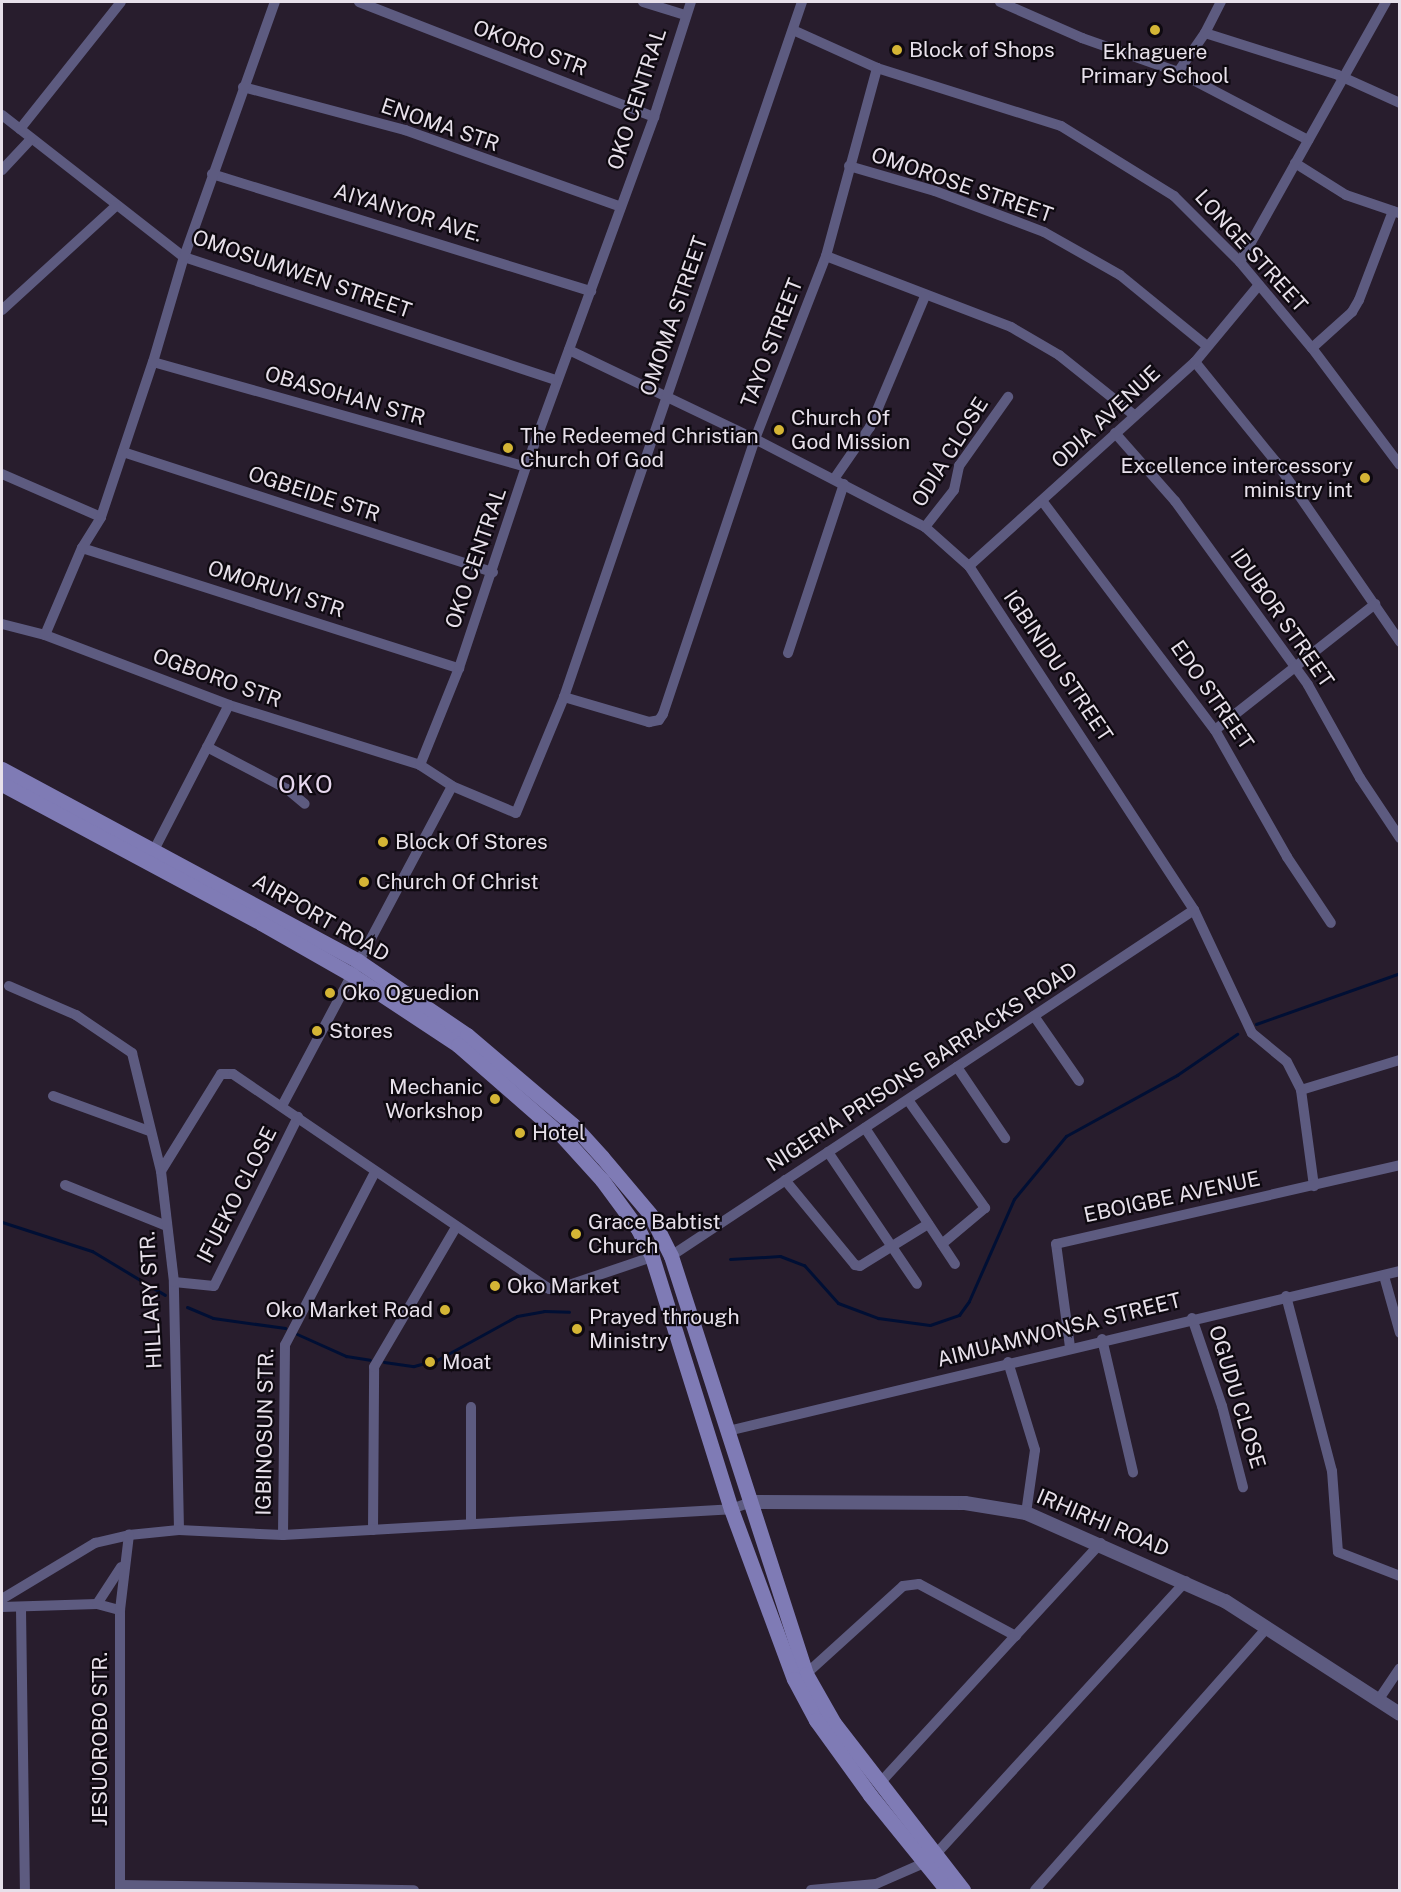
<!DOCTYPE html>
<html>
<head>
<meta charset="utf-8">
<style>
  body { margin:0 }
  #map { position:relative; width:1401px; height:1892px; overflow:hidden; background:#281d2d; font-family:"Public Sans",sans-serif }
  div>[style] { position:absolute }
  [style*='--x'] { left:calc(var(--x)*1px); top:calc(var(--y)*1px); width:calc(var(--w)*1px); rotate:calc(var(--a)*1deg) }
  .stream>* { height:3px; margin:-1.5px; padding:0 1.5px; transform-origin:1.5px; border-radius:1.5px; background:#000f34 }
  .minor>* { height:10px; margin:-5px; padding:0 5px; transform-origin:5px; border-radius:5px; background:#5d5b80 }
  .tertiary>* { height:14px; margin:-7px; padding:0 7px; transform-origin:7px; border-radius:7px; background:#5d5b80 }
  .secondary>* { height:15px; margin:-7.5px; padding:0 7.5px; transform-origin:7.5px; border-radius:7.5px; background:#7f7bb5 }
  .dots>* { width:16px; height:16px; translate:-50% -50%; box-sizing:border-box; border:3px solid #0e0910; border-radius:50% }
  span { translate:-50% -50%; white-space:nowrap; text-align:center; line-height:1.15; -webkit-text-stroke:4.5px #0e0910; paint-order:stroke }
  .street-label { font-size:21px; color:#e7e0ea }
  .poi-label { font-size:21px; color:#e7e0ea }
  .left { translate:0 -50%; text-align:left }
  .right { translate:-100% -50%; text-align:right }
  .quarter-label { font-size:24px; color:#e7d8ee; letter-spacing:1.5px }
  .frame { position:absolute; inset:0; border:3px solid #e7e0ea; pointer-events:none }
</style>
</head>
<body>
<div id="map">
  <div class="stream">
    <i style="--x:1256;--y:1024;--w:153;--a:-19.5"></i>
    <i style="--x:2;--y:1222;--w:95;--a:17.9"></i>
    <i style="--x:92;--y:1251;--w:85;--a:31.1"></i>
    <i style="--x:730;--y:1259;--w:50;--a:-3.4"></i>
    <i style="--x:780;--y:1256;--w:26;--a:21"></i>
    <i style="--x:804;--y:1265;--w:51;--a:48.2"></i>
    <i style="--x:838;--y:1303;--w:43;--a:20.6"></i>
    <i style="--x:878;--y:1318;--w:52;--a:7.7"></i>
    <i style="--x:930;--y:1325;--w:31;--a:-19"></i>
    <i style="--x:959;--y:1315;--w:17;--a:-54"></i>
    <i style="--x:969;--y:1301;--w:111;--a:-66.2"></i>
    <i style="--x:1014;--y:1199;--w:82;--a:-50.5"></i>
    <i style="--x:1066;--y:1136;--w:127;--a:-28.8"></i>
    <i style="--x:1177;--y:1075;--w:73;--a:-34.3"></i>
    <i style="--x:187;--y:1307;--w:28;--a:23"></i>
    <i style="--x:213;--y:1318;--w:73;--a:7.9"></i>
    <i style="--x:297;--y:1334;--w:54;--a:24.2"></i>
    <i style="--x:346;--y:1356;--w:24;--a:9"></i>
    <i style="--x:384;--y:1362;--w:30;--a:8"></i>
    <i style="--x:414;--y:1366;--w:24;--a:-15"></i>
    <i style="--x:437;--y:1360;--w:91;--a:-28.8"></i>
    <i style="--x:517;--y:1316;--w:27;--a:-10"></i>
    <i style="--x:544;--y:1311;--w:25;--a:2"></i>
  </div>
  <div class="minor">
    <i style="--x:359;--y:2;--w:317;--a:21.3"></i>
    <i style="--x:643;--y:2;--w:44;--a:17.2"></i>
    <i style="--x:1000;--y:2;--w:90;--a:23.7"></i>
    <i style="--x:1082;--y:38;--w:102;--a:19.5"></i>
    <i style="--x:1178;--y:72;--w:147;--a:27.6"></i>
    <i style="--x:793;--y:30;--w:92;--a:24.3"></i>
    <i style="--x:877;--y:68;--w:193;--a:17.5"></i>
    <i style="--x:1061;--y:126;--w:133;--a:31.8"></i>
    <i style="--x:1174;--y:196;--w:93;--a:45"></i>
    <i style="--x:1240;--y:262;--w:112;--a:50.1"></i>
    <i style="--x:1312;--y:348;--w:146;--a:53.1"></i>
    <i style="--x:1205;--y:33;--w:139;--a:17.5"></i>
    <i style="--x:1338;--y:75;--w:68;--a:24.3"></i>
    <i style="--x:1178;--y:72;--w:47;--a:-55.3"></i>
    <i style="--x:1205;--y:33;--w:35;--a:-63"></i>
    <i style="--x:243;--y:87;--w:168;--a:14.9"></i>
    <i style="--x:405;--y:130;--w:229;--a:19.6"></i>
    <i style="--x:2;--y:115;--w:231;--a:38"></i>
    <i style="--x:184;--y:257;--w:393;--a:18.3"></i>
    <i style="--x:20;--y:129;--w:162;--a:-51.5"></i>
    <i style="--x:1295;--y:163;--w:60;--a:32.1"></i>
    <i style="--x:1346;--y:195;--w:56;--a:18.8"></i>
    <i style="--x:849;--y:166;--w:90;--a:16.2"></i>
    <i style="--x:935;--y:191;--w:116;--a:20.6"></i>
    <i style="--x:1044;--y:232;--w:87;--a:29.5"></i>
    <i style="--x:1120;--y:275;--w:112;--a:39.2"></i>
    <i style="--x:2;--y:170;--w:42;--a:-46.9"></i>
    <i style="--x:212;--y:174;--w:397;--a:17.2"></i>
    <i style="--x:826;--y:256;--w:198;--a:21"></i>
    <i style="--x:1011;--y:327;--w:56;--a:30.3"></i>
    <i style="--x:1059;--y:355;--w:96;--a:38.7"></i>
    <i style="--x:1240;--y:262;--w:298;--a:-60.7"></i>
    <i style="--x:2;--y:310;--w:154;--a:-42.4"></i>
    <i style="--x:1312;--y:348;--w:54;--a:-42"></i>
    <i style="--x:1352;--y:312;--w:14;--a:-60"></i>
    <i style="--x:1359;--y:300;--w:95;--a:-69.1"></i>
    <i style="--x:569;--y:350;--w:206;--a:25.6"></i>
    <i style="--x:755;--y:439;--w:191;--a:27.4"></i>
    <i style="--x:925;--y:527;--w:59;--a:41.6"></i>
    <i style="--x:969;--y:566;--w:411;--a:56.8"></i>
    <i style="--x:1194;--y:910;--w:136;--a:64.8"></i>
    <i style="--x:1252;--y:1033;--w:45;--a:39.6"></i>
    <i style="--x:1287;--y:1062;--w:31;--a:63"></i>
    <i style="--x:1301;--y:1090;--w:97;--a:82.3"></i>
    <i style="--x:153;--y:362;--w:387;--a:15.7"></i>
    <i style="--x:1195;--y:362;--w:129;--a:51"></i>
    <i style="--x:1276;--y:462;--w:219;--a:55.4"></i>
    <i style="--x:1115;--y:433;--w:91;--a:48.6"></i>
    <i style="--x:1175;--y:501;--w:227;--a:54.1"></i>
    <i style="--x:1308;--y:685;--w:107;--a:60.8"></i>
    <i style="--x:1360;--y:778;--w:72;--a:56.3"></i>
    <i style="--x:123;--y:452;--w:389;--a:18"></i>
    <i style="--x:2;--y:474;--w:108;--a:23.5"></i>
    <i style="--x:834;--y:479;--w:63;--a:-55.3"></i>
    <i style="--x:870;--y:427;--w:142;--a:-67.2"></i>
    <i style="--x:1043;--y:502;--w:286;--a:53"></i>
    <i style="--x:1215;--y:730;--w:146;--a:60.4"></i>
    <i style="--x:1287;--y:857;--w:79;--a:56.3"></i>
    <i style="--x:925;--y:527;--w:47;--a:-51.9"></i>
    <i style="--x:954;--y:490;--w:25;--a:-78"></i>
    <i style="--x:959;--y:466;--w:85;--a:-54.6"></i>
    <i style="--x:82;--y:548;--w:396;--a:17.7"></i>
    <i style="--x:969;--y:566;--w:304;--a:-42.1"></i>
    <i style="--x:1195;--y:362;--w:100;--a:-50.3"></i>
    <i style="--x:2;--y:624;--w:44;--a:14.3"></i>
    <i style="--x:45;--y:635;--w:197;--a:20.8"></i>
    <i style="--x:229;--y:705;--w:200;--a:17.4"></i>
    <i style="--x:420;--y:765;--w:38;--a:33"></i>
    <i style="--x:452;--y:786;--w:69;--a:22.9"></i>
    <i style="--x:516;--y:813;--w:126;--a:-67.5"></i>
    <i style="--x:564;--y:697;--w:735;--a:-71.1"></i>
    <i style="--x:45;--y:635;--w:95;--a:-67"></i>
    <i style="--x:82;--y:548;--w:36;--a:-58"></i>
    <i style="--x:101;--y:517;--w:163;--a:-71.5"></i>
    <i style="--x:153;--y:362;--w:109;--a:-73.6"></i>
    <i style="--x:184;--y:257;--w:271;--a:-70.4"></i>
    <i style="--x:788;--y:653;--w:178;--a:-71.7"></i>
    <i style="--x:564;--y:697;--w:89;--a:16.4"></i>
    <i style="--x:649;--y:722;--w:10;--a:-11"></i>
    <i style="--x:659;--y:720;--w:7;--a:-56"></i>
    <i style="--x:663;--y:714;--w:290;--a:-71.5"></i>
    <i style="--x:755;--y:439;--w:196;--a:-68.8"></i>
    <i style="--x:826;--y:256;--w:195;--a:-74.8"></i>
    <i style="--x:1215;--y:730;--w:204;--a:-38.2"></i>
    <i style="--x:207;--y:747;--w:90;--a:27.7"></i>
    <i style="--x:287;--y:789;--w:23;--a:40"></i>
    <i style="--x:420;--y:765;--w:105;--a:-68.1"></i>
    <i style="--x:459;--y:668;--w:212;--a:-71.6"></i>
    <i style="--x:526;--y:467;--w:373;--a:-69.9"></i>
    <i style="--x:654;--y:117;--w:121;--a:-72.2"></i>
    <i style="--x:153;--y:852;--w:165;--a:-62.7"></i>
    <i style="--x:9;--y:986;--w:73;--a:23.4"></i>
    <i style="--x:76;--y:1015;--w:68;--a:34.2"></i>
    <i style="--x:132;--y:1053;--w:122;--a:76.2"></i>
    <i style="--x:1034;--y:1016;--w:79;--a:55.3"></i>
    <i style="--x:957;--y:1067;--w:86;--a:55.9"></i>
    <i style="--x:1301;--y:1090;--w:103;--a:-16.9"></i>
    <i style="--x:53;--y:1096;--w:102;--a:20"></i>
    <i style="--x:908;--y:1100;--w:133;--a:54.5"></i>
    <i style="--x:985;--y:1208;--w:56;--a:140.1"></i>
    <i style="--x:282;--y:1106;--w:362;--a:-62"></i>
    <i style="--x:865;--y:1128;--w:163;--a:56.5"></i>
    <i style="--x:828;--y:1152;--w:159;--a:56"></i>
    <i style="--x:785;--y:1180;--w:110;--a:50.5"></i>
    <i style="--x:855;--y:1265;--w:5;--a:11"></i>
    <i style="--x:860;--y:1266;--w:80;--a:-31.7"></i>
    <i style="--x:65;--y:1185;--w:110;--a:21.9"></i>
    <i style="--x:671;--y:1256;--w:627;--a:-33.49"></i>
    <i style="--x:1384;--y:1276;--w:59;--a:74.3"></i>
    <i style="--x:174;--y:1282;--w:40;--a:5.7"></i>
    <i style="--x:214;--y:1286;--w:189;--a:-63.6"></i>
    <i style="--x:1286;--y:1296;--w:181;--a:75.3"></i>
    <i style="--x:1332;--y:1471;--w:81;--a:85.8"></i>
    <i style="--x:1338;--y:1552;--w:66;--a:21.2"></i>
    <i style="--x:1192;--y:1318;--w:93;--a:71.2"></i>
    <i style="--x:1222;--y:1406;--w:84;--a:75.5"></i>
    <i style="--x:1102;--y:1339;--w:137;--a:76.9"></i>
    <i style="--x:1070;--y:1347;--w:104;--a:-97.7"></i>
    <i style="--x:1056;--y:1244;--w:353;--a:-12.9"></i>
    <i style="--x:1008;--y:1362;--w:92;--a:72.9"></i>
    <i style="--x:1035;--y:1450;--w:64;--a:98.1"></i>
    <i style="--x:728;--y:1431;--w:691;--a:-13.39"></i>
    <i style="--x:471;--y:1524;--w:117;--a:-90"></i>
    <i style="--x:179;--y:1530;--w:248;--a:-91.2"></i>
    <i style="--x:174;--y:1282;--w:112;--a:-96.7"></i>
    <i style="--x:161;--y:1171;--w:114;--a:-58.3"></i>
    <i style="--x:221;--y:1074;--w:12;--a:0"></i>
    <i style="--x:233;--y:1074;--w:382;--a:34.2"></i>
    <i style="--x:549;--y:1289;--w:8;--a:0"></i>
    <i style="--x:557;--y:1289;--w:100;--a:-18.6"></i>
    <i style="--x:373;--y:1530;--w:163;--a:-89.6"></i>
    <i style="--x:374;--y:1367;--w:162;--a:-59.6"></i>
    <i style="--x:283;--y:1535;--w:190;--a:-89.4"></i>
    <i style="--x:285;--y:1345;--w:195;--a:-62.5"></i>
    <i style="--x:2;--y:1599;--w:109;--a:-31.1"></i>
    <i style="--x:95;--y:1543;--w:35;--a:-13"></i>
    <i style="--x:129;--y:1535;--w:50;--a:-5.7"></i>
    <i style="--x:179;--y:1530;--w:104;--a:2.8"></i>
    <i style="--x:283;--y:1535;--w:449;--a:-3.3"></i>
    <i style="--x:731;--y:1509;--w:21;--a:-19"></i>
    <i style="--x:97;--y:1604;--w:44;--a:-57"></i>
    <i style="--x:2;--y:1607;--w:95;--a:-1.8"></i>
    <i style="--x:97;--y:1604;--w:24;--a:15"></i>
    <i style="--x:21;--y:1609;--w:281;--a:89.2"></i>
    <i style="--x:806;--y:1674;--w:131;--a:-42.2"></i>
    <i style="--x:903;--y:1586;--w:16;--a:-7"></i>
    <i style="--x:919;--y:1584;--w:110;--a:28.2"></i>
    <i style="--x:1379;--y:1699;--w:37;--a:-56"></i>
    <i style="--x:880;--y:1783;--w:326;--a:-47.4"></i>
    <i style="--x:936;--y:1854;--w:370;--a:-47.5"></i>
    <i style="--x:120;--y:1885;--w:294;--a:1"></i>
    <i style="--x:120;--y:1890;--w:280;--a:-90"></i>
    <i style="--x:120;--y:1610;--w:76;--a:-83.2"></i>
    <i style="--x:811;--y:1890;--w:65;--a:-5.3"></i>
    <i style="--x:876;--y:1884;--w:52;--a:-23.6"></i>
    <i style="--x:1035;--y:1890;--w:351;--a:-48.5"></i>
  </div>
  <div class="tertiary">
    <i style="--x:751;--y:1502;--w:214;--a:0.3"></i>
    <i style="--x:965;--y:1503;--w:62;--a:9.3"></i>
    <i style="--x:1026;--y:1513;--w:218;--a:23.9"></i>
    <i style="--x:1225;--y:1601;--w:208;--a:32.9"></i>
  </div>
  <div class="secondary">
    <i style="--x:2;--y:769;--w:404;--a:28.3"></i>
    <i style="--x:358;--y:961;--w:132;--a:34.2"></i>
    <i style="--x:467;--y:1035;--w:139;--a:40.3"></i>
    <i style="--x:573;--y:1125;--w:43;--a:47.8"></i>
    <i style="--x:602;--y:1157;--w:75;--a:49.9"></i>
    <i style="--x:650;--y:1214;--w:47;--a:63.4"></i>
    <i style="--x:671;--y:1256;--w:439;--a:72.1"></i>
    <i style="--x:806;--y:1674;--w:56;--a:60.3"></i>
    <i style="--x:834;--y:1723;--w:211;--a:52.3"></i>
    <i style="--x:2;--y:784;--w:294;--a:28.2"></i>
    <i style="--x:261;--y:923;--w:105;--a:29.7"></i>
    <i style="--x:352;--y:975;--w:127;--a:33.4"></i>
    <i style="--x:458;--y:1045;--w:140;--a:41.2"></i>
    <i style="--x:563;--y:1137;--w:58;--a:47.8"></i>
    <i style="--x:602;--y:1180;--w:61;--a:53.7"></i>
    <i style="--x:638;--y:1229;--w:31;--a:63"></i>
    <i style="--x:652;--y:1257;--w:264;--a:72.6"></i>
    <i style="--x:731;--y:1509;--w:181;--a:69.7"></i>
    <i style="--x:794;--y:1679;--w:47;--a:61.8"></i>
    <i style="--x:816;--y:1720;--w:92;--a:54.2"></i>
    <i style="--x:870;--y:1795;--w:122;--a:51"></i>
  </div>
  <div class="dots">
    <i style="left:1155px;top:30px;background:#d4b535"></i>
    <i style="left:897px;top:50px;background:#d4b535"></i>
    <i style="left:779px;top:430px;background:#d4b535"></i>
    <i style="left:508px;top:448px;background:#d4b535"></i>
    <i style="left:1365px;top:478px;background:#d4b535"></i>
    <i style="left:383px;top:842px;background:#d4b535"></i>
    <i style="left:364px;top:882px;background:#d4b535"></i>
    <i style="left:330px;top:993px;background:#d4b535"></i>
    <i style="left:317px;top:1031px;background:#d4b535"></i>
    <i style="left:495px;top:1099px;background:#d4b535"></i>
    <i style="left:520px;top:1133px;background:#d4b535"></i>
    <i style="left:576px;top:1234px;background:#d4b535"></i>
    <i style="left:495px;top:1286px;background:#d4b535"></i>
    <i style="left:445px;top:1310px;background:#d4b535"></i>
    <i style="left:577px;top:1329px;background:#d4b535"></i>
    <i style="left:430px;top:1362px;background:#d4b535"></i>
  </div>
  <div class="street-label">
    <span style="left:530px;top:48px;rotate:21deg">OKORO STR</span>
    <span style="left:637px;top:99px;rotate:-72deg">OKO CENTRAL</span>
    <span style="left:440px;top:125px;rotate:19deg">ENOMA STR</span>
    <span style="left:962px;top:185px;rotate:19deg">OMOROSE STREET</span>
    <span style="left:408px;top:213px;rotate:17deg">AIYANYOR AVE.</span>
    <span style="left:1251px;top:251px;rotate:48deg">LONGE STREET</span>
    <span style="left:302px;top:274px;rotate:19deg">OMOSUMWEN STREET</span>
    <span style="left:674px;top:316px;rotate:-71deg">OMOMA STREET</span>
    <span style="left:772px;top:343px;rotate:-69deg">TAYO STREET</span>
    <span style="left:345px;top:396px;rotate:16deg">OBASOHAN STR</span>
    <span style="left:1106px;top:417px;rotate:-43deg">ODIA AVENUE</span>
    <span style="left:950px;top:452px;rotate:-58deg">ODIA CLOSE</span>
    <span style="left:314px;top:494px;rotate:18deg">OGBEIDE STR</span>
    <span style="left:476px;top:558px;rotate:-71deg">OKO CENTRAL</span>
    <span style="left:276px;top:589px;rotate:18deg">OMORUYI STR</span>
    <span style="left:1282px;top:618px;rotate:55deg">IDUBOR STREET</span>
    <span style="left:1058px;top:666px;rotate:56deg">IGBINIDU STREET</span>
    <span style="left:217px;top:678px;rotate:20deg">OGBORO STR</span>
    <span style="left:1212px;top:695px;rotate:55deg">EDO STREET</span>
    <span style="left:321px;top:918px;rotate:30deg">AIRPORT ROAD</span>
    <span style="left:922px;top:1067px;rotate:-33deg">NIGERIA PRISONS BARRACKS ROAD</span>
    <span style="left:237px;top:1195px;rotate:-63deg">IFUEKO CLOSE</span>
    <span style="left:1172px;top:1197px;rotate:-12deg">EBOIGBE AVENUE</span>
    <span style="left:151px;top:1300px;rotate:-93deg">HILLARY STR.</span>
    <span style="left:1059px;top:1330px;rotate:-14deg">AIMUAMWONSA STREET</span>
    <span style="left:1237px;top:1397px;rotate:73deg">OGUDU CLOSE</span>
    <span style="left:265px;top:1432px;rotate:-89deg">IGBINOSUN STR.</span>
    <span style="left:1103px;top:1523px;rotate:23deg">IRHIRHI ROAD</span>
    <span style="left:100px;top:1739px;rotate:-90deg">JESUOROBO STR.</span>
  </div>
  <div class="poi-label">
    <span class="left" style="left:909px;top:50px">Block of Shops</span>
    <span style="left:1155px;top:64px">Ekhaguere<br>Primary School</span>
    <span class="left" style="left:791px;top:430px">Church Of<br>God Mission</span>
    <span class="left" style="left:520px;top:448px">The Redeemed Christian<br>Church Of God</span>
    <span class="right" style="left:1353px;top:478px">Excellence intercessory<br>ministry int</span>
    <span class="left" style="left:395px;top:842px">Block Of Stores</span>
    <span class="left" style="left:376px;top:882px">Church Of Christ</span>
    <span class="left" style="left:342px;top:993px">Oko Oguedion</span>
    <span class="left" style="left:329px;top:1031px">Stores</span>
    <span class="right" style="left:483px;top:1099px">Mechanic<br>Workshop</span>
    <span class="left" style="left:532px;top:1133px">Hotel</span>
    <span class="left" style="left:588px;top:1234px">Grace Babtist<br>Church</span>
    <span class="left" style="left:507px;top:1286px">Oko Market</span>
    <span class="right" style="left:433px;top:1310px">Oko Market Road</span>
    <span class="left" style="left:589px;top:1329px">Prayed through<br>Ministry</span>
    <span class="left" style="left:442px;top:1362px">Moat</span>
  </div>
  <div class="quarter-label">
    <span style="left:306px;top:785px">OKO</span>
  </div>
  <div class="frame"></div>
</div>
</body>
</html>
